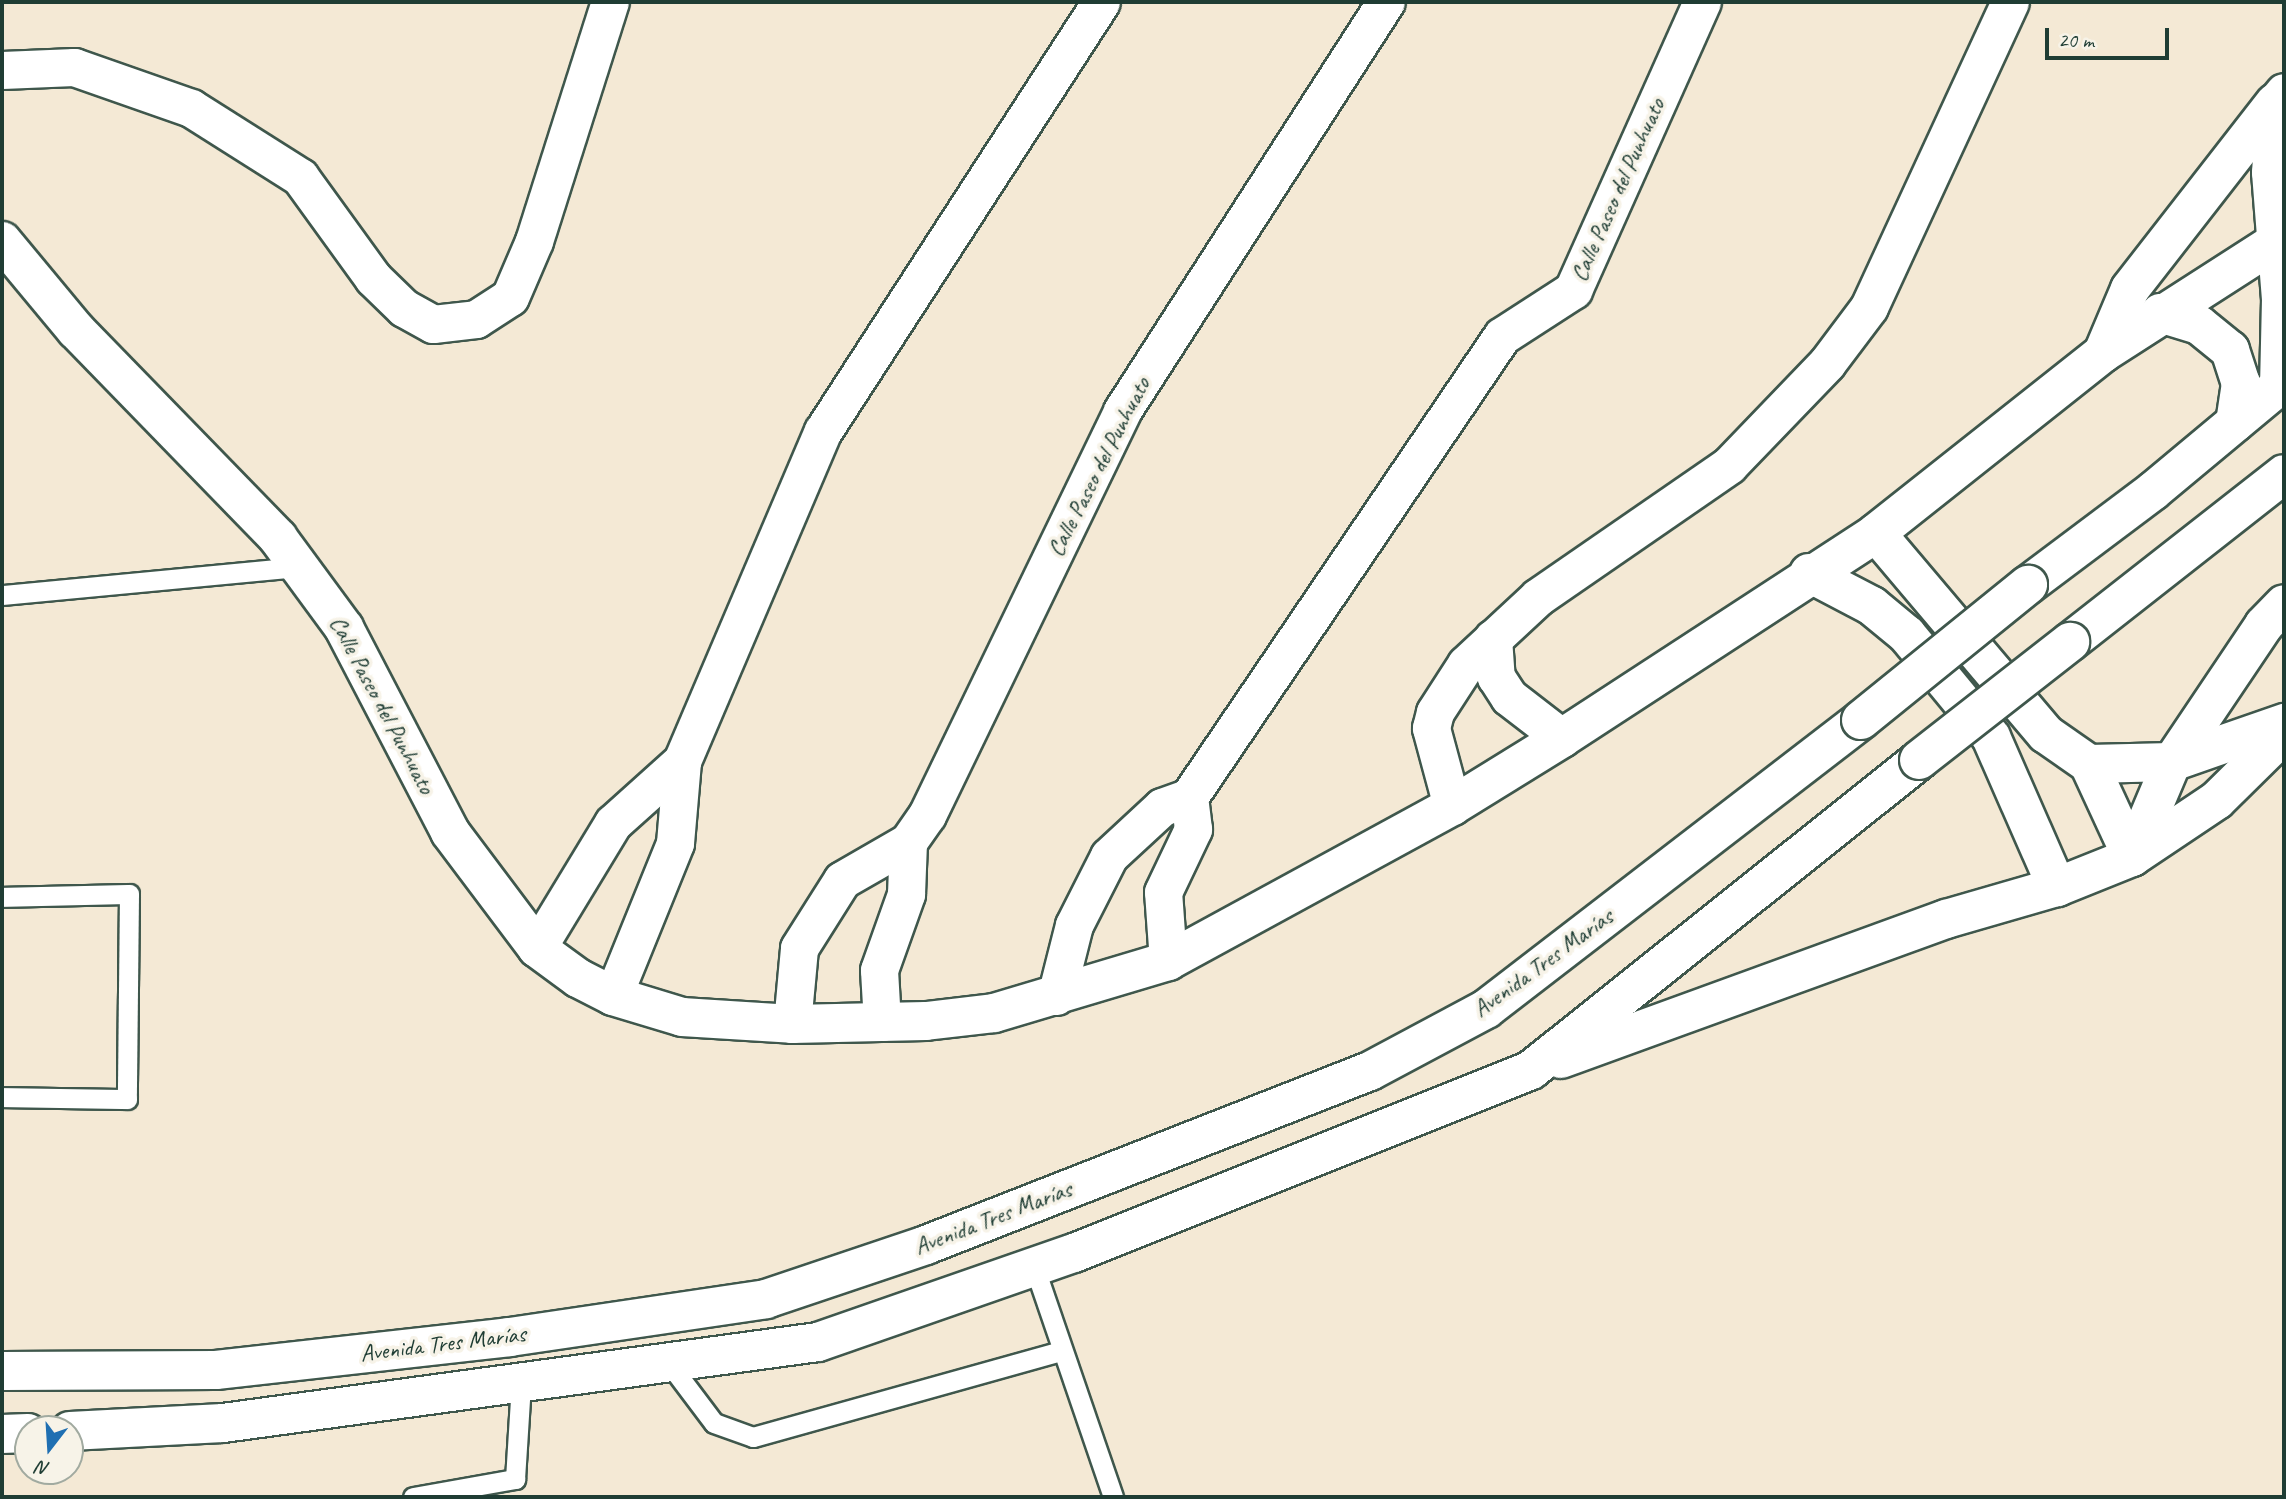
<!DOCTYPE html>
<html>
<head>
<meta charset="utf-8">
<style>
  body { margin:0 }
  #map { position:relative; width:2286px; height:1499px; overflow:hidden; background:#f4e9d5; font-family:Caveat,sans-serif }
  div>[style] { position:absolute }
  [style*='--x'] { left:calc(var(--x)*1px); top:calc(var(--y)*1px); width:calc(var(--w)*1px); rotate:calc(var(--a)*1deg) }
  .roads { filter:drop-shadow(2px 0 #3f574c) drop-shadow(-2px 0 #3f574c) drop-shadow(0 2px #3f574c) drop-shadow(0 -2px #3f574c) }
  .service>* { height:19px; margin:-9.5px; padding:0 9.5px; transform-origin:9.5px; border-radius:9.5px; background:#fff }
  .minor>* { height:37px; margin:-18.5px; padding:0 18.5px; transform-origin:18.5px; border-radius:18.5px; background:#fff }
  .tertiary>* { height:38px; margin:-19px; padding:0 19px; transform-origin:19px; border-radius:19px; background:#fff }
  .secondary>* { height:38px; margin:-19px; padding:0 19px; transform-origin:19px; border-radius:19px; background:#fff }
  .bridges { filter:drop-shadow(2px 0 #3f574c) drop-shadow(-2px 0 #3f574c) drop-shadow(0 2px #3f574c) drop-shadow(0 -2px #3f574c) }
  .secondary-bridge>* { height:38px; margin:-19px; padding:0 19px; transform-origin:19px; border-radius:19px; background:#fff }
  span { translate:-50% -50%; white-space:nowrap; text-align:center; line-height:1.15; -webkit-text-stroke:7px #f7f3e8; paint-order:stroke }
  .street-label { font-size:24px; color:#1f3d34 }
  .frame { position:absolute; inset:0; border:4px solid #1f3d34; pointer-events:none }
  .north { position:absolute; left:14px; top:1415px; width:70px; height:70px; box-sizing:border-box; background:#f7f3e8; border:2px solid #a1aaa0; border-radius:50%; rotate:197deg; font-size:19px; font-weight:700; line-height:28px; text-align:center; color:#1f3d34 }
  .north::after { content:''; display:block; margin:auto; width:24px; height:32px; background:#1f6fb2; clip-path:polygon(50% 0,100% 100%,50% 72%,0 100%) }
  .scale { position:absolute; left:2045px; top:28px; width:124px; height:32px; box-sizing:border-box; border:4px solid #1f3d34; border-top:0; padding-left:9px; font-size:21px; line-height:24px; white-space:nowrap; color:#1f3d34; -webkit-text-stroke:5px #f7f3e8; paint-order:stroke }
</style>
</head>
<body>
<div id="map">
  <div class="roads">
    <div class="service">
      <i style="--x:2;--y:595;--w:298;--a:-5.4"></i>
      <i style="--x:2;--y:897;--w:127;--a:-1.4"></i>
      <i style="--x:129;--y:894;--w:205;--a:90.6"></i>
      <i style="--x:127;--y:1099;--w:125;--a:-179.1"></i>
      <i style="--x:1034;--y:1266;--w:244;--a:71.1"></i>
      <i style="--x:668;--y:1362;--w:76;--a:53"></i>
      <i style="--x:714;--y:1423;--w:41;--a:19.7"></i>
      <i style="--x:753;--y:1437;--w:321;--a:-15.6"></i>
      <i style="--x:413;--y:1497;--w:104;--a:-10"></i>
      <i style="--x:515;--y:1479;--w:96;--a:-86.4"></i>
    </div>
    <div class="minor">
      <i style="--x:2;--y:70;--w:72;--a:-2.4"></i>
      <i style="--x:74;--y:67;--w:124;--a:19.3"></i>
      <i style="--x:191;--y:108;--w:129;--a:32.3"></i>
      <i style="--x:300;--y:177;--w:125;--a:54.1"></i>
      <i style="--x:373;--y:278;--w:43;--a:44.1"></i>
      <i style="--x:404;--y:308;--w:33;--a:29"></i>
      <i style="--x:433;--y:324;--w:43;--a:-6.6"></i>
      <i style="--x:476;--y:319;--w:40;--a:-32.9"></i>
      <i style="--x:510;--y:297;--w:61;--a:-66.8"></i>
      <i style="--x:534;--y:241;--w:251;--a:-72.4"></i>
      <i style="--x:2278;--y:387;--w:88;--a:-88.7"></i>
      <i style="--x:2280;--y:299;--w:127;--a:-94.5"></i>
      <i style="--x:2270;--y:172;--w:69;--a:-85.9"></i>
      <i style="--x:2275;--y:103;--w:14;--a:-51"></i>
      <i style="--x:1493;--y:638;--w:39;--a:86"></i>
      <i style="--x:1496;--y:677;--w:24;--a:57"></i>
      <i style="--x:1509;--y:697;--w:67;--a:37.7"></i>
      <i style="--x:1452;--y:806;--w:81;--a:-105.1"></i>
      <i style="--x:1431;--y:728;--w:16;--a:-76"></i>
      <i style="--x:1435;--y:712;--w:57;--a:-57.1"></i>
      <i style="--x:1466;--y:664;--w:98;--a:-42.9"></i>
      <i style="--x:1538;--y:597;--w:232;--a:-34.6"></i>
      <i style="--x:1729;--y:465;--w:141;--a:-46.1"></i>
      <i style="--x:1827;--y:363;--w:70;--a:-53.1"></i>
      <i style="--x:1869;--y:307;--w:336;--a:-65.2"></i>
      <i style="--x:537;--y:948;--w:146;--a:-58.7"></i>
      <i style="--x:613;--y:823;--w:93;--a:-41.9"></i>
      <i style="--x:1168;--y:961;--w:69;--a:-94.1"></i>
      <i style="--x:1163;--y:892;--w:70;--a:-64.5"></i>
      <i style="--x:1193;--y:829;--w:32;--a:-97"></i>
      <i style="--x:613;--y:996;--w:165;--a:-67.9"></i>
      <i style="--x:675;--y:843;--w:82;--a:-85.1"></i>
      <i style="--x:682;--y:761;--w:359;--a:-66.9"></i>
      <i style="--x:823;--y:431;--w:511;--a:-57.06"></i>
      <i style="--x:1056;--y:996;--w:73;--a:-75.8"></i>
      <i style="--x:1074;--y:925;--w:77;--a:-63.1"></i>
      <i style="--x:1109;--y:856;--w:72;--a:-42.8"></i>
      <i style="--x:1162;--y:807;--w:29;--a:-20"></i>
      <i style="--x:1189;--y:797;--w:557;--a:-55.83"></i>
      <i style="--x:1502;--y:336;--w:85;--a:-32.9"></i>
      <i style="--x:1573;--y:290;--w:316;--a:-65.9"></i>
      <i style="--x:882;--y:1022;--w:52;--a:-93.3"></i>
      <i style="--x:879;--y:970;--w:81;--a:-70.4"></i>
      <i style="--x:906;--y:894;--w:52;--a:-87.8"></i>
      <i style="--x:792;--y:1024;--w:76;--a:-84.7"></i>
      <i style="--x:799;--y:948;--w:80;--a:-57.7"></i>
      <i style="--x:842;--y:880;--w:76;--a:-29.9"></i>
      <i style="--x:908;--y:842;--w:33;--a:-55"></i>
      <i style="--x:927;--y:815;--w:449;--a:-64.2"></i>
      <i style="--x:1122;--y:411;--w:487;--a:-57.2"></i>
    </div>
    <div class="tertiary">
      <i style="--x:2;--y:241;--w:116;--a:50.3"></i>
      <i style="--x:76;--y:330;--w:290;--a:45.8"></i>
      <i style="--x:278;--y:538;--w:112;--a:53.7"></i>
      <i style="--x:344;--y:628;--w:230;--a:62.5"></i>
      <i style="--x:450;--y:832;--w:145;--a:53.1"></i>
      <i style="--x:537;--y:948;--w:51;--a:36.2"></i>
      <i style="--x:578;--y:978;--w:39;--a:27"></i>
      <i style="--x:613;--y:996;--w:72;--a:16.9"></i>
      <i style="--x:682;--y:1017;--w:110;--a:3.6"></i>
      <i style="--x:792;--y:1024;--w:134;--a:-1.3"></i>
      <i style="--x:926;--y:1021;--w:68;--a:-6.7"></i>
      <i style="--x:994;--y:1013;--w:182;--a:-16.6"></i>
      <i style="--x:1168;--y:961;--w:324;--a:-28.6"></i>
      <i style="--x:1452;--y:806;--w:129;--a:-31.7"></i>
      <i style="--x:1562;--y:738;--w:375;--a:-33.1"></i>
      <i style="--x:1876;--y:533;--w:290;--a:-38.4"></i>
      <i style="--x:2103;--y:353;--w:215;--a:-32.7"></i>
      <i style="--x:2103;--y:353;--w:69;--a:-67.1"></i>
      <i style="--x:2130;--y:289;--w:236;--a:-52.1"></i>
      <i style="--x:1876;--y:533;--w:263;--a:49.8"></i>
      <i style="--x:2046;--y:734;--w:52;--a:34.9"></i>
      <i style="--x:2089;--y:764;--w:102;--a:65.2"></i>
      <i style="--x:1809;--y:573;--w:71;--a:27.6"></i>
      <i style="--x:1872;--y:606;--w:45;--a:39.6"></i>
      <i style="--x:1907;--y:635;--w:132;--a:50.5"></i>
      <i style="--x:1991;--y:737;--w:164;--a:66.3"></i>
    </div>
    <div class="secondary">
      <i style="--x:2160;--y:313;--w:41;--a:17.1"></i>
      <i style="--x:2199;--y:325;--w:40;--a:39"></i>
      <i style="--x:2230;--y:350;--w:35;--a:72"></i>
      <i style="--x:2241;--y:383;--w:40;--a:98.5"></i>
      <i style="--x:2028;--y:585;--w:156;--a:-36.9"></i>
      <i style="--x:2153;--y:491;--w:170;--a:-39.8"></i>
      <i style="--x:2070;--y:642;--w:272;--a:-38.1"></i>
      <i style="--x:2089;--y:764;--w:83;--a:-1.4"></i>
      <i style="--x:2172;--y:762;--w:119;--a:-19.2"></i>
      <i style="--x:2132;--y:857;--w:103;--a:-67.2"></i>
      <i style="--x:2172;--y:762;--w:165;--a:-56.1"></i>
      <i style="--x:2264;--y:625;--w:29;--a:-46"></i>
      <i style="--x:1561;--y:1059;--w:410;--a:-20"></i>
      <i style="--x:1946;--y:919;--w:116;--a:-16.1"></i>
      <i style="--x:2057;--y:887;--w:81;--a:-21.8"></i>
      <i style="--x:2132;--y:857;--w:102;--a:-33.8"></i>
      <i style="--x:2217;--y:800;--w:94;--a:-44.6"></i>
      <i style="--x:2;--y:1371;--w:214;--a:-0.3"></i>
      <i style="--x:216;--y:1370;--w:296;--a:-6.4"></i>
      <i style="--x:510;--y:1337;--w:259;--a:-8.4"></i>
      <i style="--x:766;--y:1299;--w:169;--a:-18.6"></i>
      <i style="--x:926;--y:1245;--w:477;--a:-21.4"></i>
      <i style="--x:1370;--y:1071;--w:132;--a:-28.1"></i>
      <i style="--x:1486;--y:1009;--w:473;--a:-37.6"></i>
      <i style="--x:70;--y:1431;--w:153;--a:-3"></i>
      <i style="--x:223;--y:1423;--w:600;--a:-7.75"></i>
      <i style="--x:818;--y:1342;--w:271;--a:-19.2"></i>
      <i style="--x:1074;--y:1253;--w:492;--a:-21.8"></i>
      <i style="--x:1531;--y:1070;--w:497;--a:-38.6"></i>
      <i style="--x:2;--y:1434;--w:26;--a:-2"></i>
    </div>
  </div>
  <div class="bridges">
    <div class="secondary-bridge">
      <i style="--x:1861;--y:720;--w:215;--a:-39"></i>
      <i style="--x:1919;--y:760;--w:192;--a:-38"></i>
    </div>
  </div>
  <div class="street-label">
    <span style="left:1618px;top:190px;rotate:-66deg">Calle Paseo del Punhuato</span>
    <span style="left:1099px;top:467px;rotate:-63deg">Calle Paseo del Punhuato</span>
    <span style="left:382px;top:705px;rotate:62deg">Calle Paseo del Punhuato</span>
    <span style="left:1543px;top:963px;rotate:-36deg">Avenida Tres Marías</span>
    <span style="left:993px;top:1218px;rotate:-21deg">Avenida Tres Marías</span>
    <span style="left:443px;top:1344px;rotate:-7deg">Avenida Tres Marías</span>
  </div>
  <div class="frame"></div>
  <div class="north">N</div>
  <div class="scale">20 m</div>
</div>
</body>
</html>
